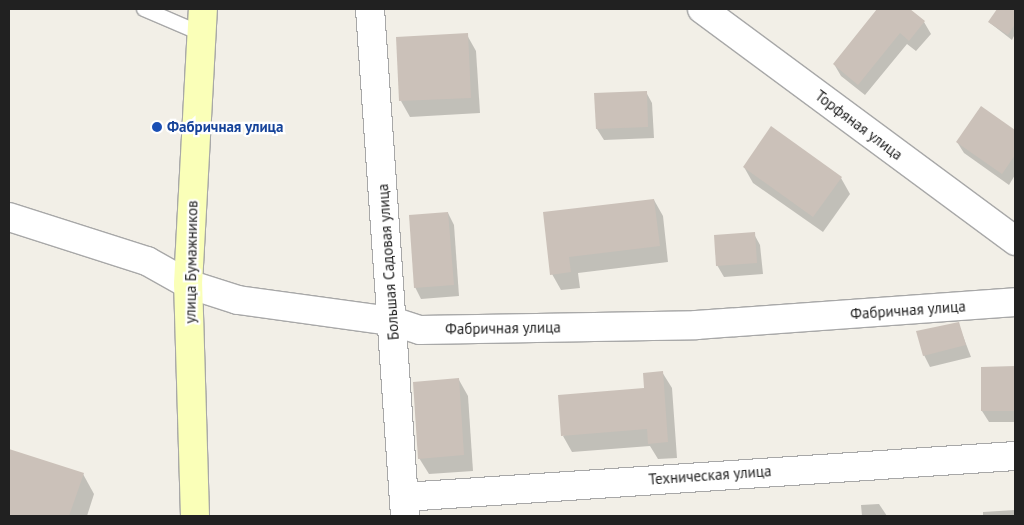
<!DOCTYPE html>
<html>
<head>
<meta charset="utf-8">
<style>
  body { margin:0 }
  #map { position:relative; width:1024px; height:525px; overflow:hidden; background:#f2efe7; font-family:"PT Sans",sans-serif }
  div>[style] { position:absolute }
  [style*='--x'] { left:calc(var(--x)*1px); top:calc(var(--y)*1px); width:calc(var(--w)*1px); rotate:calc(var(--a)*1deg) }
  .shadow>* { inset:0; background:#0003 }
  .building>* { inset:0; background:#cbc1b9 }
  .roads { filter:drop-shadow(1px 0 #a8a8a8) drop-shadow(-1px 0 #a8a8a8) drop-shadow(0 1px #a8a8a8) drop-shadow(0 -1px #a8a8a8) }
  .lane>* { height:14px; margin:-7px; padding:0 7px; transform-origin:7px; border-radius:7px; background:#fff }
  .street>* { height:28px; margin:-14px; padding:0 14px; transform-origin:14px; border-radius:14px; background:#fff }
  .secondary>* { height:28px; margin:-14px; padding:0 14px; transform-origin:14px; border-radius:14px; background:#faffb8 }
  .dots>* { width:14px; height:14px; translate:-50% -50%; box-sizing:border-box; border:2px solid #fff; border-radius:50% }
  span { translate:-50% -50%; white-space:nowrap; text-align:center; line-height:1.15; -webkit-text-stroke:4.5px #fff; paint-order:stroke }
  .street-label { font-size:15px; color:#212121 }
  .transit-label { font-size:15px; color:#164399; font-weight:700 }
  .left { translate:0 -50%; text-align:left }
  .frame { position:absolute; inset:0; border:10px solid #212121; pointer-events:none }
</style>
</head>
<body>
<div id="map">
  <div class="shadow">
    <i style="clip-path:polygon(879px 9px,908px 9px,924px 22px,931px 34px,916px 51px,907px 44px,865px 95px,841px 76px,834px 64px)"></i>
    <i style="clip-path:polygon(999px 9px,1015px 9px,1015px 34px,1012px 40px,990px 23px)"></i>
    <i style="clip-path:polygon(467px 35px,476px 51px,480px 113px,410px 117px,401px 101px)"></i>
    <i style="clip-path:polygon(646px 92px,652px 103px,654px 138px,604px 140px,597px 129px,595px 94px)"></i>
    <i style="clip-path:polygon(981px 107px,1015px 131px,1015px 175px,1009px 185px,964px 153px,957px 142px)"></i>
    <i style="clip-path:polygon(744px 167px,841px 178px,850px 194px,823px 232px,753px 183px)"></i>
    <i style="clip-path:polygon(654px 200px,663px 216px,668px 262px,578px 273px,580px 288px,561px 290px,552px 274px,545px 213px)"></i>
    <i style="clip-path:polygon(448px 213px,454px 225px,459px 296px,421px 299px,415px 287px)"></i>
    <i style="clip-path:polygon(754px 234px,760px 245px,763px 274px,724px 277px,717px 265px)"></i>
    <i style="clip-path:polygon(958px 323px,971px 357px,930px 367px,924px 355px)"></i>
    <i style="clip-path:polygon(982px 368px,1015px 368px,1015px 422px,989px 422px,982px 411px)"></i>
    <i style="clip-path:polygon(662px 372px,672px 388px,677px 458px,658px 459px,650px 446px,572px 452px,563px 436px,645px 389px)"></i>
    <i style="clip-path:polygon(459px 380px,468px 396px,473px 471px,429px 474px,419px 458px)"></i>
    <i style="clip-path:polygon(9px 450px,83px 474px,94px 494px,87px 516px,9px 516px)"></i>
    <i style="clip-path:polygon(879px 504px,887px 516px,862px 516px,861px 505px)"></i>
    <i style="clip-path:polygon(1015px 510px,1015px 516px,983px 516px,983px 512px)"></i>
  </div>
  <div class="building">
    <i style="clip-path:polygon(877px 9px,910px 9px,925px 21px,909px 41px,900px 33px,858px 85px,833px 64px)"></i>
    <i style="clip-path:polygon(997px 9px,1015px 9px,1015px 24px,1008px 35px,988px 22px)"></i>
    <i style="clip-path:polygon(468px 33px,471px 98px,399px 101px,396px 37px)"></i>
    <i style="clip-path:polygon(647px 91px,648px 127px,596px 129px,594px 93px)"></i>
    <i style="clip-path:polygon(981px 106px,1015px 130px,1015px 155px,1002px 174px,956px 142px)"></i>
    <i style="clip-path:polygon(771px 126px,842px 177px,813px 217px,743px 167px)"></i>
    <i style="clip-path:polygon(654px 199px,660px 246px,569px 257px,571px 272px,550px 275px,543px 212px)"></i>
    <i style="clip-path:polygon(448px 212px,454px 285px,414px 288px,409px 215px)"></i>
    <i style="clip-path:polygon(755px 232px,757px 263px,716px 266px,714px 235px)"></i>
    <i style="clip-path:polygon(959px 322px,966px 345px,923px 356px,916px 331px)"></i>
    <i style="clip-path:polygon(1015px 366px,1015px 411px,981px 411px,981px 367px)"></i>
    <i style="clip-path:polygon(663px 371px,668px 442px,648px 444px,647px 429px,561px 436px,558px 395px,644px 388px,643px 373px)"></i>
    <i style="clip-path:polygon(459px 378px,464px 455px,418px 459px,413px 382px)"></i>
    <i style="clip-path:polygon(9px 449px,84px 473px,69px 516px,9px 516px)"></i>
  </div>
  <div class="roads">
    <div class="lane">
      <i style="--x:144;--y:9;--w:63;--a:23.3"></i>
    </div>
    <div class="street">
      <i style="--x:370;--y:9;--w:508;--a:86.05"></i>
      <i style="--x:702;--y:9;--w:390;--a:36.5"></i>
      <i style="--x:9;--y:217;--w:145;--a:17.7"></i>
      <i style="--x:147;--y:261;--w:47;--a:29.3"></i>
      <i style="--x:188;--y:284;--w:52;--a:17.7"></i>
      <i style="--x:238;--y:300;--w:155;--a:7.8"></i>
      <i style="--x:392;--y:321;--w:29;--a:18"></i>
      <i style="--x:420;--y:330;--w:276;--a:-1"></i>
      <i style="--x:696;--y:325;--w:320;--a:-4.1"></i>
      <i style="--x:404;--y:497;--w:612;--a:-3.84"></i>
    </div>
    <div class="secondary">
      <i style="--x:195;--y:516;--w:232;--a:-91.7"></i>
      <i style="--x:188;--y:284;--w:275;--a:-86.9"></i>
    </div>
  </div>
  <div class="dots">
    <i style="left:157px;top:127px;background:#1a4fb4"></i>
  </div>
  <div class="street-label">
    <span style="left:859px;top:125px;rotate:37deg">Торфяная улица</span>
    <span style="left:191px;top:262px;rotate:-89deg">улица Бумажников</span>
    <span style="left:388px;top:262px;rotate:-94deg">Большая Садовая улица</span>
    <span style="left:908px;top:310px;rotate:-4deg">Фабричная улица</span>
    <span style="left:503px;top:328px;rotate:-1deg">Фабричная улица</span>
    <span style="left:710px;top:475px;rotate:-4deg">Техническая улица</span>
  </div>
  <div class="transit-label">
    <span class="left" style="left:167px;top:127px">Фабричная улица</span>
  </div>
  <div class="frame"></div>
</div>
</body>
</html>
